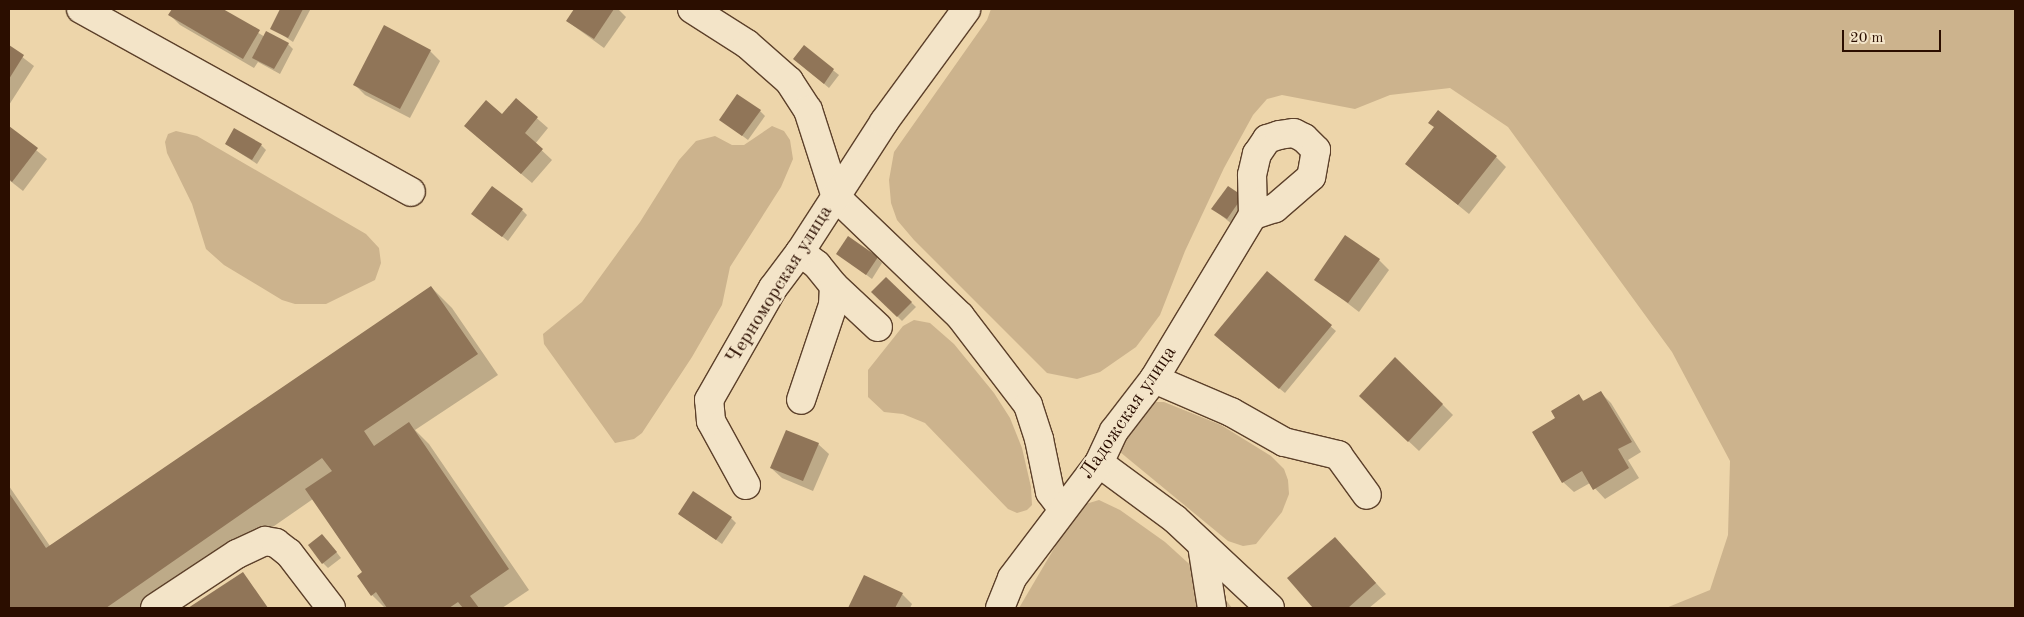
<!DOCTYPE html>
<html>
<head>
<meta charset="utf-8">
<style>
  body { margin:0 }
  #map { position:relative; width:2024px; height:617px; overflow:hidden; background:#edd5aa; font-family:"Old Standard TT",serif }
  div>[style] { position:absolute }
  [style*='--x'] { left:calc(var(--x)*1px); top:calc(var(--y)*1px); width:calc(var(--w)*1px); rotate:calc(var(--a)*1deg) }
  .green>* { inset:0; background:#ccb38d }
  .shadow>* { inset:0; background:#0003 }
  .building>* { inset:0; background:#907558 }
  .roads { filter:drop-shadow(1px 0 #5c402a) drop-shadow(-1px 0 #5c402a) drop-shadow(0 1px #5c402a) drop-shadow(0 -1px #5c402a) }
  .minor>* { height:28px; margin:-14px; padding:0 14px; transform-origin:14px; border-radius:14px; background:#f3e4c8 }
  span { translate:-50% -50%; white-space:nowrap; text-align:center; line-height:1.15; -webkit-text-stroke:4px #f3e4c8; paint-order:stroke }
  .street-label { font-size:20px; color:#2b0e00 }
  .frame { position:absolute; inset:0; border:10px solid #2b0e00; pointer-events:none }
  .scale { position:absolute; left:1842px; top:30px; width:99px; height:22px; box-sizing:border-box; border:2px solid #2b0e00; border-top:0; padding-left:6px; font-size:15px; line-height:18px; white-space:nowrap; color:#2b0e00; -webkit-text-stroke:4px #f3e4c8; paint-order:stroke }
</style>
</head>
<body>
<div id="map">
  <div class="green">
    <i style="clip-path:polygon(991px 9px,2015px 9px,2015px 608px,1666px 608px,1710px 590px,1728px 535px,1730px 461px,1672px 352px,1508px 127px,1450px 88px,1390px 95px,1355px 109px,1282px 95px,1267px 99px,1253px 115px,1224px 168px,1185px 251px,1160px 315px,1136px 347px,1100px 372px,1077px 379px,1047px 373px,914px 240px,897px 220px,891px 203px,889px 180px,894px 152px,987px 20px)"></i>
    <i style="clip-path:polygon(772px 126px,784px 131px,790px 140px,793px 159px,781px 187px,730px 267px,722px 305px,692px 357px,642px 433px,634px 439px,615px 443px,544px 344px,543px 334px,582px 302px,640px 222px,679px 160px,696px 141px,715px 136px,732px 145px,744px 145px)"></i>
    <i style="clip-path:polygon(176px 131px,197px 136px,366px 234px,379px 248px,381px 263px,375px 280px,326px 304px,295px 304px,282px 300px,224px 265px,206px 249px,192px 204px,167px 153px,165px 142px,168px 134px)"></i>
    <i style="clip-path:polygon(914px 320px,930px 323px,954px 344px,994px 393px,1010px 418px,1022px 448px,1031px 487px,1032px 505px,1027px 510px,1017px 513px,1008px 509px,925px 423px,903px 414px,884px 412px,868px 397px,868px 370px,903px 326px)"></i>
    <i style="clip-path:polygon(1155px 402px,1164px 402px,1221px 425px,1271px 456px,1284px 469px,1288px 480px,1289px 494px,1282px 512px,1256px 544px,1243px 546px,1228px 541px,1120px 452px,1120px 443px)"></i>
    <i style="clip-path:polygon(1099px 500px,1120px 510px,1165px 542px,1219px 591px,1232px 608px,1019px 608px,1079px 506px)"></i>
  </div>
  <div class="shadow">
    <i style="clip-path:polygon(174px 9px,220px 9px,265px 37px,288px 44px,293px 49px,280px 74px,258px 62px,254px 68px,180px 25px,170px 15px)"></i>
    <i style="clip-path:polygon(282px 9px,310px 10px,293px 42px,272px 28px)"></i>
    <i style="clip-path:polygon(575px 9px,618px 9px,626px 17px,604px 48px,567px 21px)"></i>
    <i style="clip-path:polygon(9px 47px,34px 66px,9px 105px)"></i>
    <i style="clip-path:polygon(804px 47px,839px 75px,829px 88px,794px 59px)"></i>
    <i style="clip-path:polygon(430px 51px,440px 61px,410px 118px,365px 95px,355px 85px)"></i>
    <i style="clip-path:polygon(516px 100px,548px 128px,535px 144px,552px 160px,532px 183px,476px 136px,502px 116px)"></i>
    <i style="clip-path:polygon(760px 111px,765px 116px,748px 140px,721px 120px)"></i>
    <i style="clip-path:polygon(9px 128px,47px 159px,23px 191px,9px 180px)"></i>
    <i style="clip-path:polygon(226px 144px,261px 145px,266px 150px,257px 164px)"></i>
    <i style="clip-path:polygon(1496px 157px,1506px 167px,1469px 214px,1407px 164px)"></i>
    <i style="clip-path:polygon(1228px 187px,1247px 202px,1232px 224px,1213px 209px)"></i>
    <i style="clip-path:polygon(522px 210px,527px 215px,508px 241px,473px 214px)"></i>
    <i style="clip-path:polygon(838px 254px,877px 258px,882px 263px,872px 279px)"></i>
    <i style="clip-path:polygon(1379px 260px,1389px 270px,1359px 312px,1316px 279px)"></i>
    <i style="clip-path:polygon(1267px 273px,1336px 331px,1285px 393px,1220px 340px)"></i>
    <i style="clip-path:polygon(886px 278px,916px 307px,902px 321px,873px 292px)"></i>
    <i style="clip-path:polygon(431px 287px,452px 308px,498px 375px,415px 430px,429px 444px,529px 590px,502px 608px,385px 608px,372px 595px,364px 573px,313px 499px,156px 608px,9px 608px,9px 486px,50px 546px)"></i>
    <i style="clip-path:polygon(1600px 392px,1611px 403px,1641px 452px,1628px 460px,1639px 478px,1605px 499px,1590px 483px,1574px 492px,1563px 482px,1533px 433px,1557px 419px,1579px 396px,1585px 402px)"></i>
    <i style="clip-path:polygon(1442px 404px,1453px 415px,1419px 451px,1371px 406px)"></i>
    <i style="clip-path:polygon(818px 444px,829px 454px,813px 491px,782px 478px,771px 468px)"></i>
    <i style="clip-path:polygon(679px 514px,731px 518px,736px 523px,722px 544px)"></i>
    <i style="clip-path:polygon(1335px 538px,1386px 594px,1369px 608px,1315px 608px,1289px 579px)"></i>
    <i style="clip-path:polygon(327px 540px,341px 558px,328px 568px,323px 563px)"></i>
    <i style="clip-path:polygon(243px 573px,268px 608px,191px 608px)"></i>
    <i style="clip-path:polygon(865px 576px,902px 594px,912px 604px,910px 608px,850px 608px)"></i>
  </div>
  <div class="building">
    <i style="clip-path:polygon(172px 9px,223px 9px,260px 30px,243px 59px,168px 15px)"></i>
    <i style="clip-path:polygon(280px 9px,303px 9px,288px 38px,270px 29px)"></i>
    <i style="clip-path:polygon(574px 9px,614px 9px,594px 39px,566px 21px)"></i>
    <i style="clip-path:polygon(384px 25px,431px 50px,400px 109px,353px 85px)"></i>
    <i style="clip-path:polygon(266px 31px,289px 43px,274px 69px,252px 58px)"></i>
    <i style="clip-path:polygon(9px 45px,24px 55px,9px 79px)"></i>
    <i style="clip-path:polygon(804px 45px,834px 69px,824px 84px,793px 59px)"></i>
    <i style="clip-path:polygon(737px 94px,761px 110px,742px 136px,719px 120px)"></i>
    <i style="clip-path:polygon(516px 98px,538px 117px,525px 133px,543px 149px,521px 174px,464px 126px,486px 100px,502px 114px)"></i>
    <i style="clip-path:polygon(1438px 110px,1497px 156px,1458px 205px,1405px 164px,1434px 127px,1428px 123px)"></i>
    <i style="clip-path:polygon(9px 126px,38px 148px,12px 182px,9px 179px)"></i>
    <i style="clip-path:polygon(234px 128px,262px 144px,252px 160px,225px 144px)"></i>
    <i style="clip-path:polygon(492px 186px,523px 209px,502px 237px,471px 214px)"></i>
    <i style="clip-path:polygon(1228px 186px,1243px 196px,1227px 219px,1211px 209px)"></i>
    <i style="clip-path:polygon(1345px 235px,1380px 259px,1348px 303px,1314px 280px)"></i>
    <i style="clip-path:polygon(848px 236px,878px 257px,866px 275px,836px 254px)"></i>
    <i style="clip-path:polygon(1267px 271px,1332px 325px,1279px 389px,1214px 335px)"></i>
    <i style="clip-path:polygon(886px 277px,912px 302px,897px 317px,871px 292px)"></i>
    <i style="clip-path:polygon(431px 286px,478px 354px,364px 431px,374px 446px,409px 422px,509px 569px,470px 596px,479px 608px,463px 608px,458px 602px,449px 608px,387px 608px,376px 592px,371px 596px,357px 576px,362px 572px,305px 489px,332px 471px,322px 458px,106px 608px,9px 608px,9px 493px,46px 548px)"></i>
    <i style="clip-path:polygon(1395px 357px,1443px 404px,1408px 442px,1359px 396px)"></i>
    <i style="clip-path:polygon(1601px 391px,1632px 442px,1618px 449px,1629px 468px,1593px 490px,1582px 471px,1562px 483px,1532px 432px,1555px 418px,1551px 411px,1579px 394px,1583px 401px)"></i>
    <i style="clip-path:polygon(786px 430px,819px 443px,803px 481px,770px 468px)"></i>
    <i style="clip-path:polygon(693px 491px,732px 517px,716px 540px,678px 514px)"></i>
    <i style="clip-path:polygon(322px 534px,337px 552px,322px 564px,308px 545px)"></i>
    <i style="clip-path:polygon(1335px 537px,1376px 583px,1348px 608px,1313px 608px,1287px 578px)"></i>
    <i style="clip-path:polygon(243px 572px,268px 608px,188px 608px)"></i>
    <i style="clip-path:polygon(864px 575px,903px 593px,895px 608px,848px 608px)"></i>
  </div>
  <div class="roads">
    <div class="minor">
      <i style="--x:81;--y:9;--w:377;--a:29"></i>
      <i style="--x:692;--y:9;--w:65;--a:32.5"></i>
      <i style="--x:747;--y:44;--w:56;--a:41.4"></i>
      <i style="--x:789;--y:81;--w:35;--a:57"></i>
      <i style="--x:808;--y:110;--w:91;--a:72.2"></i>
      <i style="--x:836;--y:197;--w:172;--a:43.8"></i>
      <i style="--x:960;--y:316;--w:112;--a:52.6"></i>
      <i style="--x:1028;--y:405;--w:36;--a:72"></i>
      <i style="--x:1039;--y:439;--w:54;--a:78.3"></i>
      <i style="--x:1050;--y:492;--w:21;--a:53"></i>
      <i style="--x:800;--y:252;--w:21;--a:37"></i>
      <i style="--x:817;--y:265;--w:27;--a:51"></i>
      <i style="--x:834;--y:286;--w:19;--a:93"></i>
      <i style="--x:833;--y:305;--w:100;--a:108.6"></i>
      <i style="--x:834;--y:286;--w:60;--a:43"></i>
      <i style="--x:1154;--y:379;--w:84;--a:23.2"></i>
      <i style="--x:1231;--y:412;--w:61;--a:29.5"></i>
      <i style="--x:1284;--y:442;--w:56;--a:13.5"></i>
      <i style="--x:1338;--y:455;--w:49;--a:54.1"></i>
      <i style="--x:1099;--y:463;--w:94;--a:36.4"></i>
      <i style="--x:1175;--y:519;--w:130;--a:43.1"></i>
      <i style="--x:746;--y:485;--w:73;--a:-118.7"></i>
      <i style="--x:711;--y:421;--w:21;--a:-95"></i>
      <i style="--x:709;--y:400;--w:129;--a:-60.3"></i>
      <i style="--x:773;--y:288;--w:45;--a:-53.1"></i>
      <i style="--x:800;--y:252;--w:155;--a:-57.1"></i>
      <i style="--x:884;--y:122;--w:139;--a:-53.8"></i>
      <i style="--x:1202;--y:545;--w:64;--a:81"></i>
      <i style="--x:155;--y:608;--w:98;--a:-33.4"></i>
      <i style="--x:237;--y:554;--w:31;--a:-25"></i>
      <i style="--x:265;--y:541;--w:11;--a:10"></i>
      <i style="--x:276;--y:543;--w:16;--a:38"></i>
      <i style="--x:289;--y:553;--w:69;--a:52.6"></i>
      <i style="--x:1000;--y:608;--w:32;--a:-68"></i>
      <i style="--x:1012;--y:578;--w:144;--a:-52.9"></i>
      <i style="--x:1099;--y:463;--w:35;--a:-65"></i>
      <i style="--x:1114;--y:431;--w:66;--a:-52.4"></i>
      <i style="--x:1154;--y:379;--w:192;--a:-58.9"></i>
      <i style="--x:1253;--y:215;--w:40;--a:-91.4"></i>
      <i style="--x:1252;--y:175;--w:22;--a:-77"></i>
      <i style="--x:1257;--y:154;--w:18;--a:-56"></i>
      <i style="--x:1267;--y:139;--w:13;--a:-18"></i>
      <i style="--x:1279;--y:135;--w:15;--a:-8"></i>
      <i style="--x:1294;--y:133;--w:11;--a:27"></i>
      <i style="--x:1304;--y:138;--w:17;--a:45"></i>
      <i style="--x:1316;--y:150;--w:27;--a:100"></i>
      <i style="--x:1311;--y:177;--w:48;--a:139.3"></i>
      <i style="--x:1275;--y:208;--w:23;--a:162"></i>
    </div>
  </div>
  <div class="street-label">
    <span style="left:780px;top:285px;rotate:-58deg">Черноморская улица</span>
    <span style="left:1129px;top:413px;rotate:-56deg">Ладожская улица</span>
  </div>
  <div class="frame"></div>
  <div class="scale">20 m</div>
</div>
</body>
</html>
